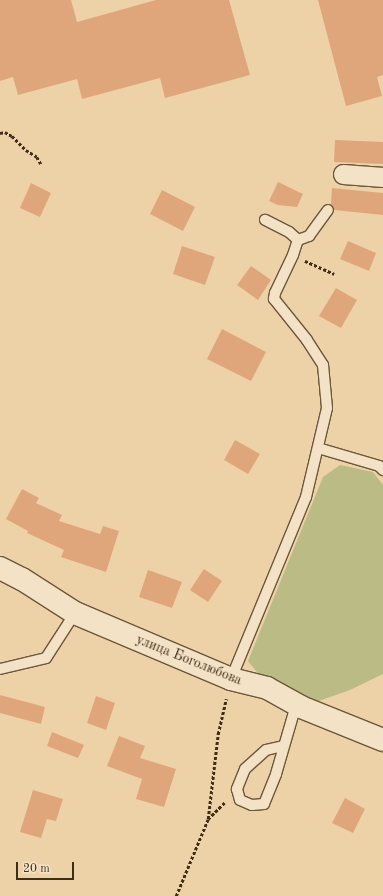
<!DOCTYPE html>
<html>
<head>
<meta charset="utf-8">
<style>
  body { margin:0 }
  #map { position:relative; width:383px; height:896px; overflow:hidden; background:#eed2a7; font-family:"Old Standard TT",serif }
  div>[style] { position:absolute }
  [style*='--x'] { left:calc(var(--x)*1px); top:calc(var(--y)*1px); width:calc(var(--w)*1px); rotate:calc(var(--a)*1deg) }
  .green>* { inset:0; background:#bbbb85 }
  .building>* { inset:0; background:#e0a67b }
  .path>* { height:2.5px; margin-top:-1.25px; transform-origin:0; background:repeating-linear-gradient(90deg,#402d16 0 3px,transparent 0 5px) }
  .roads { filter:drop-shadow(1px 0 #6c563a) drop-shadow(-1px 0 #6c563a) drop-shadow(0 1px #6c563a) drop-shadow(0 -1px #6c563a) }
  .lane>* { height:10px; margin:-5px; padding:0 5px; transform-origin:5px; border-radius:5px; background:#f4e2c6 }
  .street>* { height:19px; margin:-9.5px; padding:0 9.5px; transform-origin:9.5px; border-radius:9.5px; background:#f4e2c6 }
  .secondary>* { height:22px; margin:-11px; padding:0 11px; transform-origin:11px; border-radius:11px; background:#f4e2c6 }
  span { translate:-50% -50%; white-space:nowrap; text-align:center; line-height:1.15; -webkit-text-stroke:3.5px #f4e2c6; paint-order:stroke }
  .street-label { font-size:14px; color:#402d16 }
  .scale { position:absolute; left:16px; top:862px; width:58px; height:18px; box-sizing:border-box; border:2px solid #402d16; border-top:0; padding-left:5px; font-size:12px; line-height:14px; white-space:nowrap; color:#402d16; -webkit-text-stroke:3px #f4e2c6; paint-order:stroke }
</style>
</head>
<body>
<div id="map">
  <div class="green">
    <i style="clip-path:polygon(340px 465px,373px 472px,383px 485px,383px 674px,350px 690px,313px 703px,260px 676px,248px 661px,323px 477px)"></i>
  </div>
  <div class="building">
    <i style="clip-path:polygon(0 0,71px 0,77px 22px,156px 0,229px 0,250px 75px,165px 98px,160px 78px,82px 99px,77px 79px,18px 95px,13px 77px,0 81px)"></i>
    <i style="clip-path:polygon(318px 0,383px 0,383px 75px,377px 77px,382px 96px,346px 106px)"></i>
    <i style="clip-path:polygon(335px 140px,383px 142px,383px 164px,334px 162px)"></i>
    <i style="clip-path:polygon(278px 182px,303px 194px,297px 207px,278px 205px,269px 201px)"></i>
    <i style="clip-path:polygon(31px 183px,51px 193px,40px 217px,20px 208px)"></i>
    <i style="clip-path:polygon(332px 188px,383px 193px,383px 215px,334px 210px,331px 204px)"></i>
    <i style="clip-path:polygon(162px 190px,195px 207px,183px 231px,150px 214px)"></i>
    <i style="clip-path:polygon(348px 241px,376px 253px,369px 271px,340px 259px)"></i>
    <i style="clip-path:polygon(182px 246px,215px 257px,205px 285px,173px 274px)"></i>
    <i style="clip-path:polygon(251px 266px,271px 280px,258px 300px,237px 285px)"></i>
    <i style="clip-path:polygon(336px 288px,357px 300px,341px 328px,319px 316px)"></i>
    <i style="clip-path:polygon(222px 329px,266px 352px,251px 381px,207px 359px)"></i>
    <i style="clip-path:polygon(235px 440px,260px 454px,248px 474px,224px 460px)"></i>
    <i style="clip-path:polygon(22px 489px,39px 498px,36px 503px,62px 515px,59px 521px,100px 534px,103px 526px,119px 531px,106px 572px,61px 557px,64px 550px,27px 533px,28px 531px,6px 519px)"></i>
    <i style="clip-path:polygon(204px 569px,222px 581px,208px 602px,190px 590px)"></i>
    <i style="clip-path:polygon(148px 570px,182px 582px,172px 608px,139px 597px)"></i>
    <i style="clip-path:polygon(0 695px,45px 707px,41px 724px,0 713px)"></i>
    <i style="clip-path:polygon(96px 696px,115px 703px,106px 730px,87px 723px)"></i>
    <i style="clip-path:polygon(52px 732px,84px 745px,78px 758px,47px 746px)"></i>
    <i style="clip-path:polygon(119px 736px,145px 746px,140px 758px,176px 769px,164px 807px,136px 799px,142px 779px,107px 766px)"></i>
    <i style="clip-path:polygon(33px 790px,63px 799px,56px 821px,47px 819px,41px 838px,20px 832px)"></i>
    <i style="clip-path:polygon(345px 798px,365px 809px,353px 833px,332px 823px)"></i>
  </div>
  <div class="path">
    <i style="--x:0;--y:133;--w:5;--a:-11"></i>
    <i style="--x:5;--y:132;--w:8;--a:30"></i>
    <i style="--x:12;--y:136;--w:20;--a:45"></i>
    <i style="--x:26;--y:150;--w:13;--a:32"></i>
    <i style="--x:37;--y:157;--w:8;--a:60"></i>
    <i style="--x:305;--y:261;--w:32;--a:24"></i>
    <i style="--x:208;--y:819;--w:86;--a:-83.3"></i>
    <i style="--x:218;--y:734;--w:36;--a:-77"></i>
    <i style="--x:176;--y:896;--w:83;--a:-67.4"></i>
    <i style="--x:208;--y:819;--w:24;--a:-45"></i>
  </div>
  <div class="roads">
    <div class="lane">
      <i style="--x:298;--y:240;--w:12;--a:-20"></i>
      <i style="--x:309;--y:236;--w:32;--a:-54"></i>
      <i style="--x:318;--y:448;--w:64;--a:16.4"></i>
      <i style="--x:379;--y:466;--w:6;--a:45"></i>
      <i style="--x:0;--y:669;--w:47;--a:-13.4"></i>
      <i style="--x:46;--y:658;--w:54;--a:-57.2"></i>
      <i style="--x:231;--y:679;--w:197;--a:-67.6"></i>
      <i style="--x:306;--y:497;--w:91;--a:-76.7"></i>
      <i style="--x:327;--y:408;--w:43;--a:-95.3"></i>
      <i style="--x:323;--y:365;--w:30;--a:-123"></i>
      <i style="--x:307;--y:340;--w:53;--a:-128.8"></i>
      <i style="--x:274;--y:299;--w:6;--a:-81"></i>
      <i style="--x:275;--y:293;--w:42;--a:-64.7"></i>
      <i style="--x:293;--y:255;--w:16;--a:-72"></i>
      <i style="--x:298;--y:240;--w:12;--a:-138"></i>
      <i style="--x:289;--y:232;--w:27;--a:-153"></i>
      <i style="--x:283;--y:746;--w:17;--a:167"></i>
      <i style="--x:266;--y:750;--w:28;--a:138"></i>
      <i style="--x:245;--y:769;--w:22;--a:112"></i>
      <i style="--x:237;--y:789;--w:11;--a:75"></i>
      <i style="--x:240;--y:800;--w:13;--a:23"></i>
      <i style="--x:252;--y:805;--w:12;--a:-5"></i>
      <i style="--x:264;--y:804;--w:32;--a:-68"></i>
      <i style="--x:276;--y:774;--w:72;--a:-73.8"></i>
    </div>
    <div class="street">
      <i style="--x:343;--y:174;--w:40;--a:4.3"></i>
    </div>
    <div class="secondary">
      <i style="--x:0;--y:568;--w:25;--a:27"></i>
      <i style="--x:22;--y:579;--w:63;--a:32.7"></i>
      <i style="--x:75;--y:613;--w:169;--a:22.9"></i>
      <i style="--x:231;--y:679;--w:37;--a:14"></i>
      <i style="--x:267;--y:688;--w:39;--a:29"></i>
      <i style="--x:301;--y:707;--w:88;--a:21.9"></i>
    </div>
  </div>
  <div class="street-label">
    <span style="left:189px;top:660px;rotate:22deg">улица Боголюбова</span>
  </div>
  <div class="scale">20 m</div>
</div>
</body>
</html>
